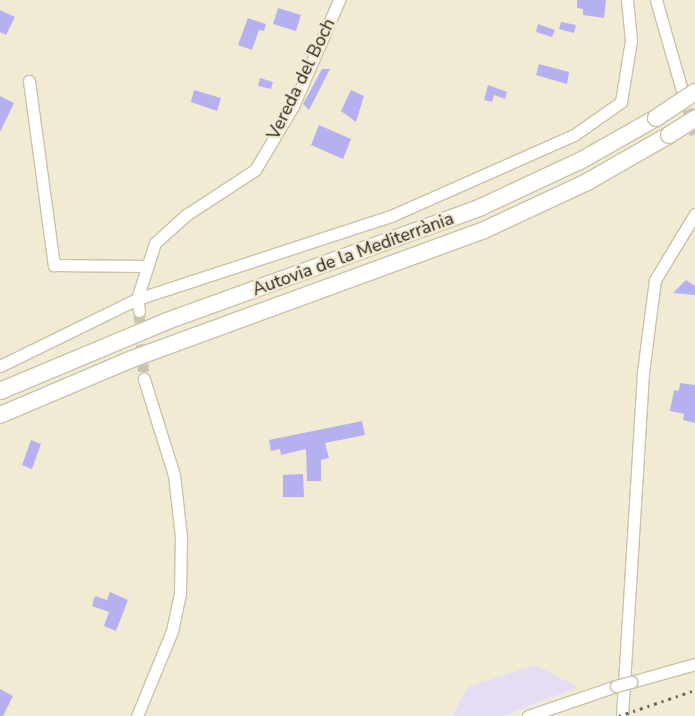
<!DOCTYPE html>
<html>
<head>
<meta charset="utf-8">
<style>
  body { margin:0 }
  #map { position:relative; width:695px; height:716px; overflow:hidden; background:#f2ebd4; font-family:"Nunito Sans",sans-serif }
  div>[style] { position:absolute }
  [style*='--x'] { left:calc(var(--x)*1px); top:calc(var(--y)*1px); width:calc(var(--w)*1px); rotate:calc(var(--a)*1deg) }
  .industrial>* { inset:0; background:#e5ddf3 }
  .building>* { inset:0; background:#b5b0f0 }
  .minor-tunnel>* { height:11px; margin-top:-5.5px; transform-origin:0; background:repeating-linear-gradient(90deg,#cac4b0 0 11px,transparent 0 16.5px) }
  .roads { filter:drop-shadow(1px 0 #c9c2ab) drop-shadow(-1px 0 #c9c2ab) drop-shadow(0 1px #c9c2ab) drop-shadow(0 -1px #c9c2ab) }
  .minor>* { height:11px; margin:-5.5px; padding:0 5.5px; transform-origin:5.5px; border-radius:5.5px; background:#fff }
  .highway>* { height:16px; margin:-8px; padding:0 8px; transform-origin:8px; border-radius:8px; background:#fff }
  .rail>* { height:3px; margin-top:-1.5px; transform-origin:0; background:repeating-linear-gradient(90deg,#646054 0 2.5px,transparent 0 7.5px) }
  .bridges { filter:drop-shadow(1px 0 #c9c2ab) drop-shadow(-1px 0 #c9c2ab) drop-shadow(0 1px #c9c2ab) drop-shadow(0 -1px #c9c2ab) }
  .minor-bridge>* { height:11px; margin:-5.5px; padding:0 5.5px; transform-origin:5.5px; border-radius:5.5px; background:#fff }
  .highway-bridge>* { height:16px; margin:-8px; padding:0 8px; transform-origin:8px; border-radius:8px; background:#fff }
  span { translate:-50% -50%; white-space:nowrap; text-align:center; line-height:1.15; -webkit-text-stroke:5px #f2ebd4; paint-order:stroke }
  .street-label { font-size:18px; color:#29261e }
</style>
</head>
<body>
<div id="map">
  <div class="industrial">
    <i style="clip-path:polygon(535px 665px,578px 687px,503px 716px,452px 716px,468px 687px)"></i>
  </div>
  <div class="building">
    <i style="clip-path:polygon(577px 0,606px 0,604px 18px,583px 15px,583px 9px,577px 8px)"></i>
    <i style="clip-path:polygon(278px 8px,301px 15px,296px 31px,273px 24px)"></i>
    <i style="clip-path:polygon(0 10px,15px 17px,6px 35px,0 32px)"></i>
    <i style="clip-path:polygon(248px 18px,266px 24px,264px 31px,259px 30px,252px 50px,238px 45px)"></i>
    <i style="clip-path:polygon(561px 22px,576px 25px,574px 33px,559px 29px)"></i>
    <i style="clip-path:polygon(538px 24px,555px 30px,552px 37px,536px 32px)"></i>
    <i style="clip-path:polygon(539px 64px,569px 72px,567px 84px,536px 75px)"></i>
    <i style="clip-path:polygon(322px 69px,330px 69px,309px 110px,303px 104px)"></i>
    <i style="clip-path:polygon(260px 78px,273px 82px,271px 89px,258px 86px)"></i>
    <i style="clip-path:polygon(488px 85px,507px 92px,505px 99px,494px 95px,492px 102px,484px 100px)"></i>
    <i style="clip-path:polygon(194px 90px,221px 98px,217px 111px,191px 102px)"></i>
    <i style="clip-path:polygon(351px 90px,364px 96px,356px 122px,341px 111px)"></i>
    <i style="clip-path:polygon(0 96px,14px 103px,0 132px)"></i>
    <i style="clip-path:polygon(319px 125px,351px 139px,343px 159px,311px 145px)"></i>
    <i style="clip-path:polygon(686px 280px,695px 286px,695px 295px,673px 293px)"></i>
    <i style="clip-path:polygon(680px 383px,695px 385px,695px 423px,683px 420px,684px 414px,670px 411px,674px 390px,679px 391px)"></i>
    <i style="clip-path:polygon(362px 421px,365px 435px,325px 443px,329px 458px,321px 460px,321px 481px,307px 481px,306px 449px,281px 455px,280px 449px,271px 451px,269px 440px)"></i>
    <i style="clip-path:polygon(31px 440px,41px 444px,32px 469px,22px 465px)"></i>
    <i style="clip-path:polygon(303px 474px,304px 497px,283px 497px,283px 475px)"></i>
    <i style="clip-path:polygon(110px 592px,128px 600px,116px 631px,104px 626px,109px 612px,92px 606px,95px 596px,107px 600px)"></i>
    <i style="clip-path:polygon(0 689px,13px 696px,3px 716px,0 716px)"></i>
  </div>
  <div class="minor-tunnel">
    <i style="--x:683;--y:93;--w:43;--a:73.7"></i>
    <i style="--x:139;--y:311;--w:68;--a:85.8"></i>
  </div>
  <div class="roads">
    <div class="minor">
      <i style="--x:656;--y:0;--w:91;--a:74"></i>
      <i style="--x:29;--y:81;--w:186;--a:82.3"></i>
      <i style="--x:54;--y:265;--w:93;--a:0.6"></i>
      <i style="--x:139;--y:311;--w:12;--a:-99"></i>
      <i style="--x:137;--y:299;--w:59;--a:-72.2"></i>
      <i style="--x:155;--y:243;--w:42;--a:-42.1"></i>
      <i style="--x:186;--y:215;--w:82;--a:-33.1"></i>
      <i style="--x:255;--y:170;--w:74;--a:-59.3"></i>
      <i style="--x:293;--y:106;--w:116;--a:-66.5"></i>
      <i style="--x:0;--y:366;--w:153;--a:-26.1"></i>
      <i style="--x:137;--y:299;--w:267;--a:-18.1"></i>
      <i style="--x:391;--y:216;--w:200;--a:-23.9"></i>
      <i style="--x:574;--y:135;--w:57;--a:-35.1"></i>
      <i style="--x:621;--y:102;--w:63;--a:-80.8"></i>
      <i style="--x:631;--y:40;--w:40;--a:-95.7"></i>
      <i style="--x:631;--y:682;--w:66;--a:-15.7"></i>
      <i style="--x:137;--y:716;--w:92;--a:-67.6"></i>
      <i style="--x:172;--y:631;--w:39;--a:-78"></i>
      <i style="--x:180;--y:593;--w:56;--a:-89"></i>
      <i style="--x:181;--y:537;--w:62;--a:-96.4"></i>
      <i style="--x:174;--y:475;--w:101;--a:-107.4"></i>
      <i style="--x:528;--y:716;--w:93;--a:-18.8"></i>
      <i style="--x:622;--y:716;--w:345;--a:-86.5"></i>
      <i style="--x:643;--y:372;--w:93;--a:-82.6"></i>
      <i style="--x:655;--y:280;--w:77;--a:-58.8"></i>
    </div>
    <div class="highway">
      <i style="--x:0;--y:391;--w:181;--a:-22.7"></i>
      <i style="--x:167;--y:321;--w:332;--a:-19.9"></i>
      <i style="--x:479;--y:208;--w:111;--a:-25"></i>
      <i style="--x:580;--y:161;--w:87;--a:-29.5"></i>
      <i style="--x:0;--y:415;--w:143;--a:-23"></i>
      <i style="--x:132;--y:359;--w:373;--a:-20.1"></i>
      <i style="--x:482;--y:231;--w:116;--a:-25"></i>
      <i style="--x:587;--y:182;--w:95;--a:-29.8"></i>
    </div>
  </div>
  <div class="rail">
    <i style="--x:619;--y:716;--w:80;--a:-18.9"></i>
  </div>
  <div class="bridges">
    <div class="minor-bridge">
      <i style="--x:616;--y:686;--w:16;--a:-15"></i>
    </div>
    <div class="highway-bridge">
      <i style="--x:656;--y:118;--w:47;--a:-33.7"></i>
      <i style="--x:669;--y:135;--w:31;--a:-32"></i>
    </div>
  </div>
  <div class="street-label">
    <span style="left:301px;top:79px;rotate:-64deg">Vereda del Boch</span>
    <span style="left:353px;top:254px;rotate:-20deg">Autovia de la Mediterrània</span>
  </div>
</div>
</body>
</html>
